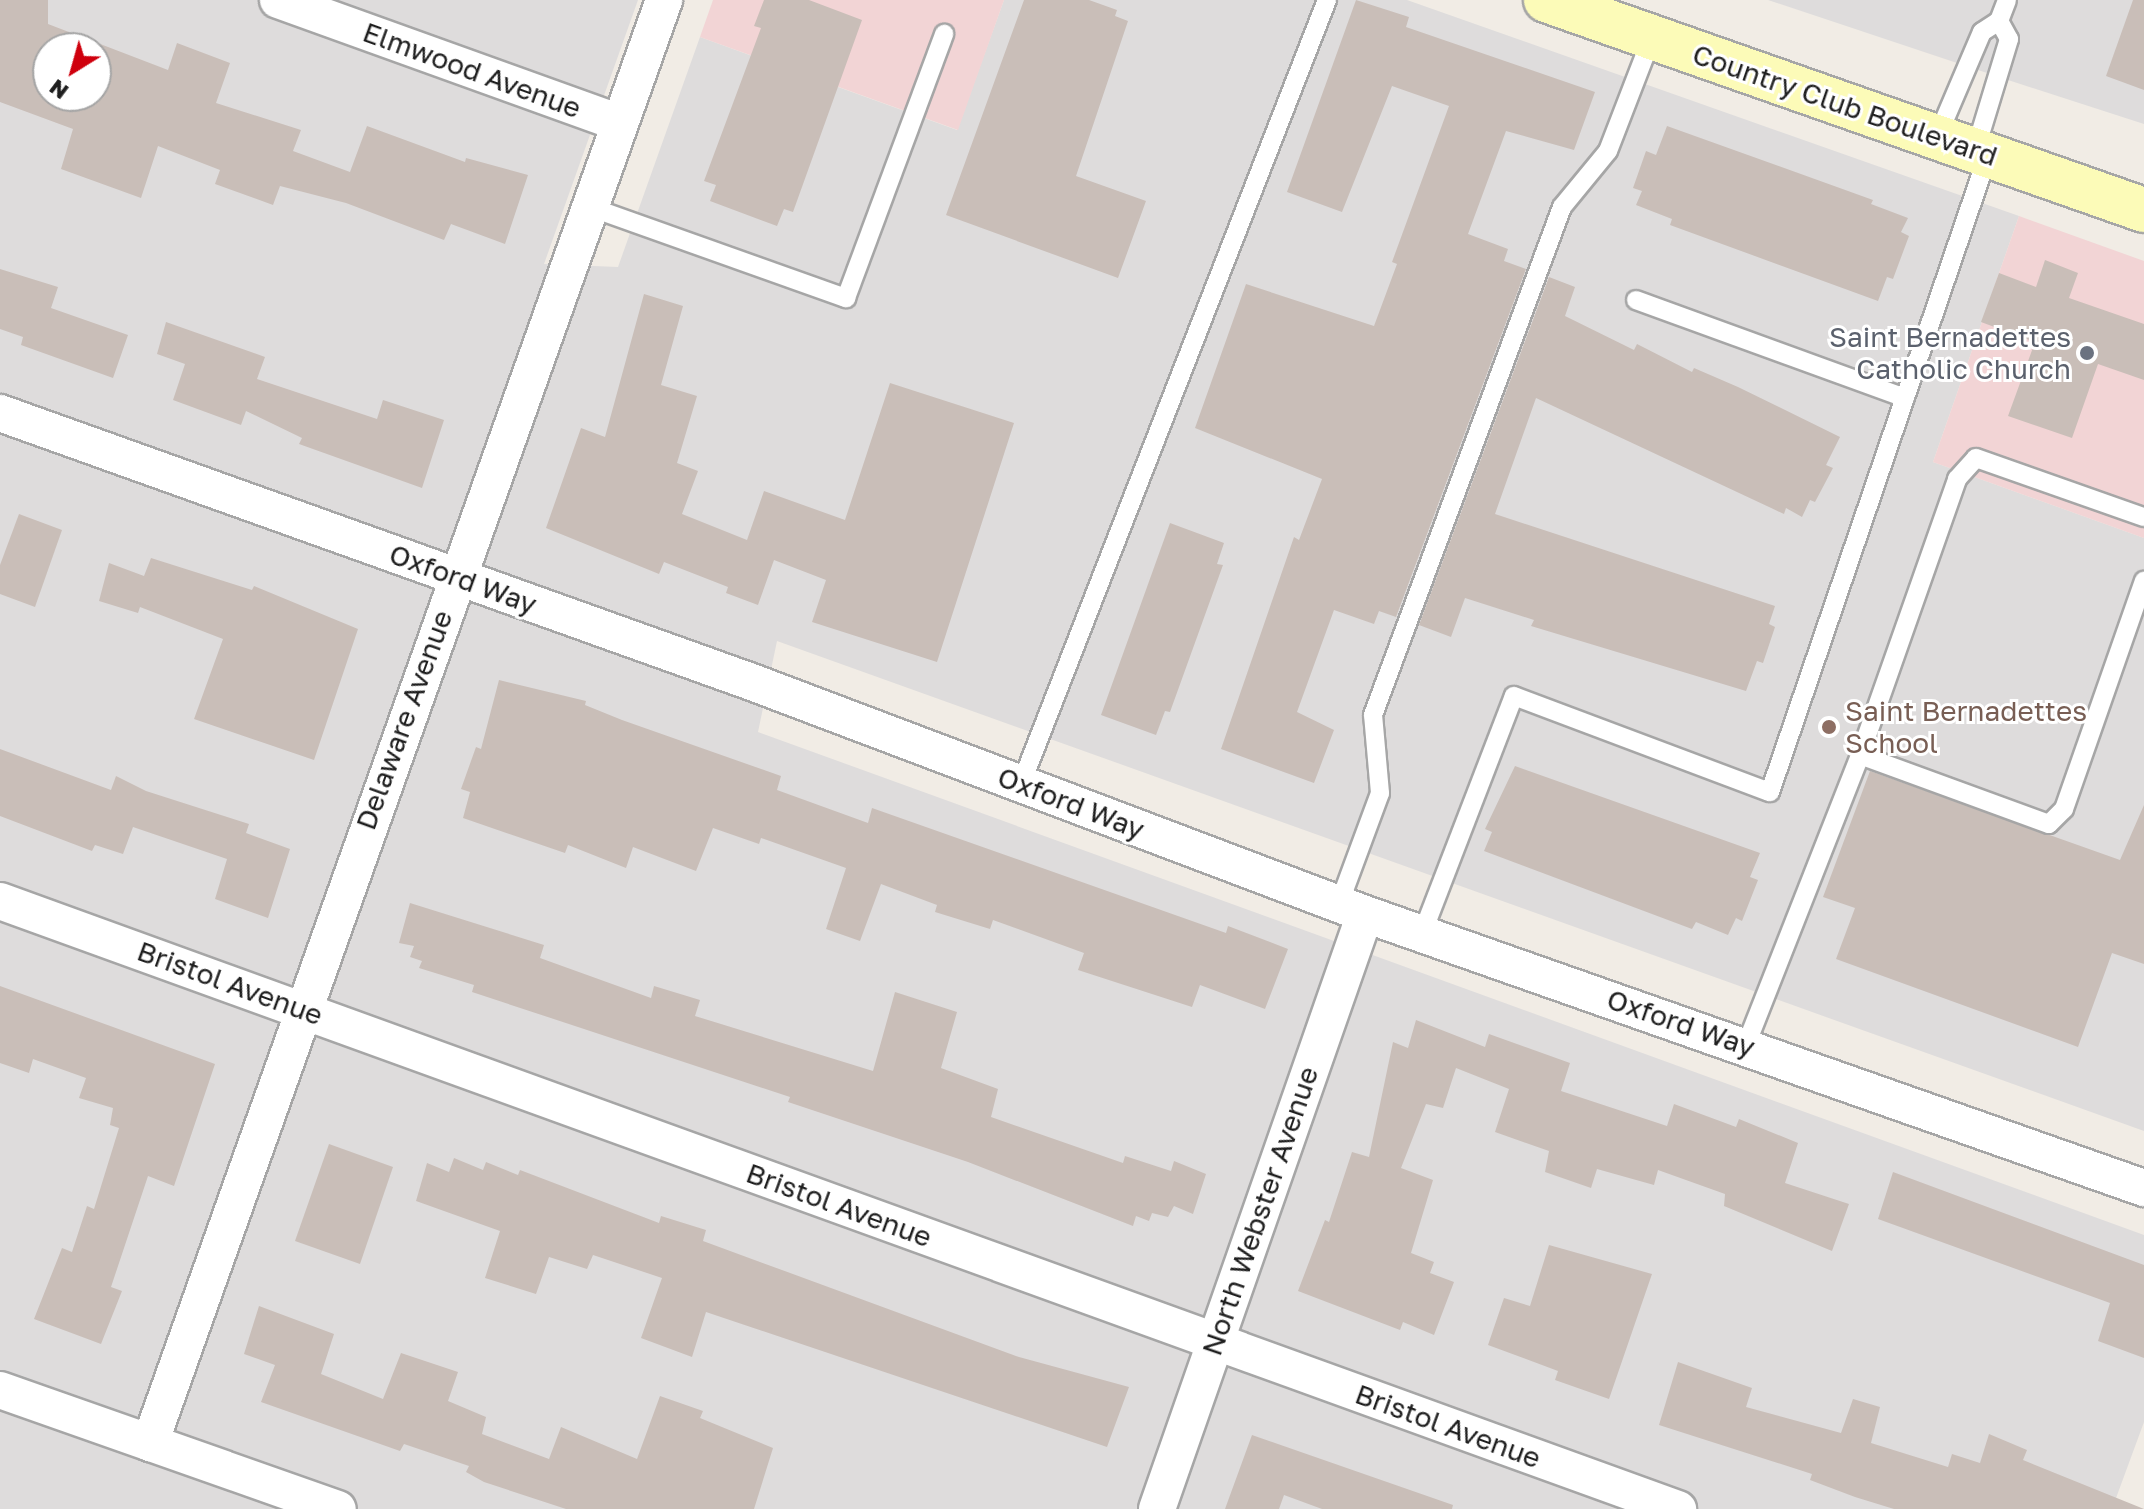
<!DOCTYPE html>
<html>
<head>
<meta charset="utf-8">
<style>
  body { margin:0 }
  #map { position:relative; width:2144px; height:1509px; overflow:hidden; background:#f1ece5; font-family:"Golos Text",sans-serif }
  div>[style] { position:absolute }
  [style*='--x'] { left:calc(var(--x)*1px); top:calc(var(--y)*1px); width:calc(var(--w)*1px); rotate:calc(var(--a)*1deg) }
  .residential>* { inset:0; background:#dedcdc }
  .commercial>* { inset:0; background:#f2d4d5 }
  .building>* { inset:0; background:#c9beb8 }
  .roads { filter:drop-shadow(2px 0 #a6a6a6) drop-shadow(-2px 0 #a6a6a6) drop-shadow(0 2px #a6a6a6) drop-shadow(0 -2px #a6a6a6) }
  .lane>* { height:18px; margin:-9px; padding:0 9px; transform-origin:9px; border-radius:9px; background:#fff }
  .street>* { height:36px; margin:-18px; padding:0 18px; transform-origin:18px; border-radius:18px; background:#fff }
  .secondary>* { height:44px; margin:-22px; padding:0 22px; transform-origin:22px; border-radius:22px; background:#fcfbb8 }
  .dots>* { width:22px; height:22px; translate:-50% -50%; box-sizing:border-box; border:4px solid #fff; border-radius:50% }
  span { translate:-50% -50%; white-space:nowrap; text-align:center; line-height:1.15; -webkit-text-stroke:6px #fff; paint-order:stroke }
  .street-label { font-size:28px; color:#1f1f1f }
  .worship-label { font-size:28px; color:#5b616d }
  .right { translate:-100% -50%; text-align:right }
  .education-label { font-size:28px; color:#785e54 }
  .left { translate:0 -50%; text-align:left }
  .north { position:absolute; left:32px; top:32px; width:80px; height:80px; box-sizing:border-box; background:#fff; border:2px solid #a5a5a5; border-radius:50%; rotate:217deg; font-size:22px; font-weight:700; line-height:32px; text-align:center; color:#1f1f1f }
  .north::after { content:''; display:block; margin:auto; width:28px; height:36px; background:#cf000d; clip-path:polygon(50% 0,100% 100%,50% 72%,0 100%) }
</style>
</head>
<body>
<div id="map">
  <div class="residential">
    <i style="clip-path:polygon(evenodd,0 0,638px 0,544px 264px,618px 267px,700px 37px,957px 130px,1004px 0,1407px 0,2019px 216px,1933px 462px,2144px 538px,2144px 1131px,777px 641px,758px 732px,2144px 1235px,2144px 1422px,2112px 1509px,0 1509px,0 0,48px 48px,96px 48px,96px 96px,48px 96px,48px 48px)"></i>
    <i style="clip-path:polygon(1768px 0,2144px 0,2144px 124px,2005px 79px)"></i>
  </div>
  <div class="commercial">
    <i style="clip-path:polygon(713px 0,1004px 0,958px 130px,700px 37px)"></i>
    <i style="clip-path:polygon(2019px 216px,2144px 261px,2144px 538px,1933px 462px)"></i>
  </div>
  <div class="building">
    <i style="clip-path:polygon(evenodd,0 0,48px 0,48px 24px,168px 70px,177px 43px,230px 63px,216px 103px,301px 130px,293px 151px,350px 172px,367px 126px,465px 162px,466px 158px,528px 175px,505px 244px,451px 224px,444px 240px,346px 203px,280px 186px,273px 205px,215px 184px,220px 170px,158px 146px,141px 198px,61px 169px,73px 129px,0 102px,0 0,48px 48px,96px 48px,96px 96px,48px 96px,48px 48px)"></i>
    <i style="clip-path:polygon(764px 0,809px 0,862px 20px,793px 212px,784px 209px,777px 226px,710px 201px,716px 185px,704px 181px,761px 28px,754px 26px)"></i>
    <i style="clip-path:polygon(1024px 0,1089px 0,1117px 10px,1115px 16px,1128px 21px,1076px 176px,1146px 201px,1118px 278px,946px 215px)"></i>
    <i style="clip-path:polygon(1356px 0,1409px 17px,1406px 27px,1595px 92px,1574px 150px,1506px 131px,1468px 234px,1508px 249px,1504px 261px,1526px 269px,1396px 617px,1379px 611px,1374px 624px,1334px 610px,1297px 712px,1334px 730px,1314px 783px,1221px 749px,1294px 537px,1299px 540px,1322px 479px,1195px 428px,1246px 284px,1374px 326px,1397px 264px,1392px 262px,1449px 106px,1392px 86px,1342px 212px,1287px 192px)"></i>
    <i style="clip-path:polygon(2133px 0,2144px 0,2144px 90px,2106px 76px)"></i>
    <i style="clip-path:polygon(1667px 126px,1873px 200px,1871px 204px,1908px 218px,1901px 232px,1909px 236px,1893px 279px,1887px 277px,1878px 301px,1670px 225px,1672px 219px,1636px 205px,1642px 191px,1633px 188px,1646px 151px,1656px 155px)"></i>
    <i style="clip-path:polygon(2045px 260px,2078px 273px,2069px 298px,2144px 324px,2144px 380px,2098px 364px,2072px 438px,2008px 416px,2035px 342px,1981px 322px,1999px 273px,2036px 287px)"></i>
    <i style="clip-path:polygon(0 269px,58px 287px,51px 308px,128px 335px,113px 378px,21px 345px,23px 337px,0 329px)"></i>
    <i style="clip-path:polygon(1549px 277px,1575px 287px,1565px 316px,1634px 350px,1637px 344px,1692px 372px,1694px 368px,1738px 387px,1840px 437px,1826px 465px,1833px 468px,1815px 502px,1810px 500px,1802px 517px,1786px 508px,1784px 514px,1536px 398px,1495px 514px,1775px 606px,1769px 624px,1775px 627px,1763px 663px,1757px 661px,1746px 691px,1531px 626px,1534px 620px,1465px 598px,1451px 637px,1419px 625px)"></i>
    <i style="clip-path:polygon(644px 294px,683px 306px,661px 385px,697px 396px,677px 463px,698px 471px,682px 514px,747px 540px,764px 491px,845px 520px,890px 383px,1014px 423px,937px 662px,812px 622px,826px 580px,774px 560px,758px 605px,726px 593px,728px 587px,664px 562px,659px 574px,546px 528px,581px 428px,605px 437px)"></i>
    <i style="clip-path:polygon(166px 322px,265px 357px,257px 379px,377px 419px,383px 400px,444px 420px,422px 488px,299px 444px,302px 438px,246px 411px,241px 425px,173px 400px,185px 364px,157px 354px)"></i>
    <i style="clip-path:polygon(19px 514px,62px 530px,35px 607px,0 594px,0 565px)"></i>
    <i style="clip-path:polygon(1170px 523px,1224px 543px,1217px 564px,1223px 565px,1170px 712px,1165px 711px,1156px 735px,1101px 715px)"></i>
    <i style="clip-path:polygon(151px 558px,252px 590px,254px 586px,358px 629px,314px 760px,194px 719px,223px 639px,140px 607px,138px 613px,99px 601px,109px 563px,144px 576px)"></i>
    <i style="clip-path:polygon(499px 680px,586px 701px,585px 705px,622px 720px,781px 776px,777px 790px,868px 823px,872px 808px,1226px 933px,1228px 926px,1288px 949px,1265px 1009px,1200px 985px,1192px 1007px,1078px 970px,1084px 953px,993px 920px,990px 929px,935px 912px,937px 905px,881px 884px,860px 941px,826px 929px,846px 868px,761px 838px,759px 844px,713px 828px,696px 871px,633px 847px,626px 868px,568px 845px,565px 853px,463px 818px,470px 792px,461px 789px,476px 747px,481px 749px)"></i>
    <i style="clip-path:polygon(0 749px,111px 790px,116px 776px,146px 791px,249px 824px,246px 833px,290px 849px,268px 918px,215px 899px,227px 859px,133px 827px,123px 854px,95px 845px,92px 851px,0 816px)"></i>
    <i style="clip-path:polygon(1515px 766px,1760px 853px,1750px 877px,1758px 880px,1742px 921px,1736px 918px,1728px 935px,1696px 922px,1692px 929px,1484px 851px,1492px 832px,1485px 829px)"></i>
    <i style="clip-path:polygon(1870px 771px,2120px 860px,2144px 805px,2144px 964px,2112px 953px,2078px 1047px,1836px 959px,1855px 908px,1823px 897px)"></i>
    <i style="clip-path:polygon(410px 903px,544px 945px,540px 958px,651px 998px,654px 986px,700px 1000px,695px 1016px,873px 1071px,895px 992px,957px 1012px,941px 1068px,998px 1089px,991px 1117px,1123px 1163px,1125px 1156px,1171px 1171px,1174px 1161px,1206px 1174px,1193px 1214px,1174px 1206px,1168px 1217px,1152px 1213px,1149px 1221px,1136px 1216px,1133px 1226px,968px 1162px,788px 1102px,790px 1097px,472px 992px,474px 985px,419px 968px,422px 961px,410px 957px,414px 946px,399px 943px)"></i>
    <i style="clip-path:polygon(0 986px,215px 1064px,174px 1186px,148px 1176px,111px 1287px,122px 1291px,101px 1344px,34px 1319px,62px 1248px,72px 1252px,87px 1206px,94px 1209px,119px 1128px,110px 1125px,113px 1108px,79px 1098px,86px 1078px,33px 1059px,29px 1073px,0 1063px)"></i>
    <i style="clip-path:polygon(1416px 1020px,1485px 1047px,1489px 1034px,1570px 1063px,1561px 1091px,1667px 1126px,1674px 1104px,1736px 1127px,1739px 1119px,1798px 1143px,1785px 1183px,1849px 1204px,1832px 1251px,1724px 1206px,1725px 1194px,1658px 1170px,1654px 1185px,1597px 1169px,1591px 1188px,1545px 1172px,1549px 1151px,1495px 1132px,1509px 1089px,1456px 1068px,1443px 1108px,1426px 1104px,1401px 1168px,1433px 1180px,1411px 1253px,1434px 1262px,1430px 1273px,1454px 1282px,1434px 1335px,1403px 1322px,1400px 1330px,1298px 1291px,1325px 1220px,1329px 1222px,1352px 1152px,1369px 1157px,1393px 1042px,1408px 1048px)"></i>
    <i style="clip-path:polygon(329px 1144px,393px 1167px,360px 1264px,295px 1241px)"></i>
    <i style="clip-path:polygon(454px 1158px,483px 1170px,486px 1162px,518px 1175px,520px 1170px,659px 1223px,661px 1216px,706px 1230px,703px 1241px,1019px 1357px,1129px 1387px,1107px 1447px,706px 1312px,692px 1357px,641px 1338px,662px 1278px,593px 1255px,587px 1269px,549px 1257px,536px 1294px,485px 1278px,500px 1231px,416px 1201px,427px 1163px,449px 1172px)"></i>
    <i style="clip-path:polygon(1893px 1172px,2144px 1265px,2144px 1358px,2098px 1341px,2110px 1303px,1878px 1219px)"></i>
    <i style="clip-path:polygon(1549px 1245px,1652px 1274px,1609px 1399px,1555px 1380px,1558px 1371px,1488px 1345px,1504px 1298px,1530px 1306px)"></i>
    <i style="clip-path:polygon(259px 1306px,334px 1334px,321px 1374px,383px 1399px,401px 1353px,458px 1372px,448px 1401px,486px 1417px,482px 1434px,549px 1459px,561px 1427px,637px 1459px,660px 1396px,703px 1411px,700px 1418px,773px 1448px,754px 1509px,566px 1509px,484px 1482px,466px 1472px,469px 1466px,404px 1444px,400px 1451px,261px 1402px,275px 1365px,244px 1354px)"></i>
    <i style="clip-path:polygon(1678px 1362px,1752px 1388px,1746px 1407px,1841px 1433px,1853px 1399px,1880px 1407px,1871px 1443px,1948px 1467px,1952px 1454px,1980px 1463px,1989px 1434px,2027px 1450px,2023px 1460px,2144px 1509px,1894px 1509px,1855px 1497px,1810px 1480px,1812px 1474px,1659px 1425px)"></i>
    <i style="clip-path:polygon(1252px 1435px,1453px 1505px,1452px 1509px,1322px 1509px,1284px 1495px,1279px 1509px,1225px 1509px)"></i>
  </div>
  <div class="roads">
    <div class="lane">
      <i style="--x:1938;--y:135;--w:112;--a:-66.9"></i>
      <i style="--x:1982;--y:32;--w:20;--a:-33"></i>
      <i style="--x:1999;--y:21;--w:22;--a:-69"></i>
      <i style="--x:1975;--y:151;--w:117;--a:-73.1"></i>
      <i style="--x:2009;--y:39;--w:21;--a:-119"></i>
      <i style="--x:590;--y:207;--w:272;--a:19.6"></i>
      <i style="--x:846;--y:298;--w:282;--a:-69.6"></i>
      <i style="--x:1636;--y:300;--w:286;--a:20"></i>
      <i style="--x:1860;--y:755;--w:201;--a:20.1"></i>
      <i style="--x:2049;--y:824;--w:21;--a:-45"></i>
      <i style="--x:2064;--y:809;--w:242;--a:-70.7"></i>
      <i style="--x:1021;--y:784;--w:842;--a:-68.68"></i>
      <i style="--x:1339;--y:904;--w:118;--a:-69.7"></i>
      <i style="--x:1380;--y:793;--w:78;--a:-95.1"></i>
      <i style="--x:1373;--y:715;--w:542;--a:-69.59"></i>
      <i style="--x:1562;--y:207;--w:72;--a:-50.6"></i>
      <i style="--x:1608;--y:151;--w:122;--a:-68.9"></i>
      <i style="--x:1422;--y:934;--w:255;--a:-68.9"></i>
      <i style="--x:1514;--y:696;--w:273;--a:20.6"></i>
      <i style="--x:1770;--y:792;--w:673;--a:-71.11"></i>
      <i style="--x:1746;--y:1045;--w:312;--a:-68.5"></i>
      <i style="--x:1860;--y:755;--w:293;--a:-70.6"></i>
      <i style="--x:1957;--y:479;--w:28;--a:-48"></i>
      <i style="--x:1976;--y:458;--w:178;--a:19.4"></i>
    </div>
    <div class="street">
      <i style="--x:278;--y:0;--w:363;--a:19.8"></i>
      <i style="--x:0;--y:413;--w:796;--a:19.69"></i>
      <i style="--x:749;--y:681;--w:659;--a:20.72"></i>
      <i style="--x:1365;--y:914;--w:826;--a:19.38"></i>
      <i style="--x:0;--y:901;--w:1785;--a:19.92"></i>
      <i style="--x:0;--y:1390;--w:358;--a:19.4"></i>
      <i style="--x:150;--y:1443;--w:1532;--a:-70.39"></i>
      <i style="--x:1157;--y:1509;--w:630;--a:-70.73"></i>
    </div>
    <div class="secondary">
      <i style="--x:1546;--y:0;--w:634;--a:19.35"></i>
    </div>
  </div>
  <div class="dots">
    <i style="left:2087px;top:353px;background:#6b7280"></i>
    <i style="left:1829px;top:727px;background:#8d6e63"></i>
  </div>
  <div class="street-label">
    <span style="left:472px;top:70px;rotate:20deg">Elmwood Avenue</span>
    <span style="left:1845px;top:105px;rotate:19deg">Country Club Boulevard</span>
    <span style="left:463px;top:579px;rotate:20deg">Oxford Way</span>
    <span style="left:404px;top:720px;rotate:-70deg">Delaware Avenue</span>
    <span style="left:1071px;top:803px;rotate:21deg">Oxford Way</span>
    <span style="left:230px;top:983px;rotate:20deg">Bristol Avenue</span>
    <span style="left:1681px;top:1023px;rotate:19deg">Oxford Way</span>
    <span style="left:839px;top:1205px;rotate:20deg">Bristol Avenue</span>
    <span style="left:1260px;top:1211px;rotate:-71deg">North Webster Avenue</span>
    <span style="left:1448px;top:1426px;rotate:20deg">Bristol Avenue</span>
  </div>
  <div class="worship-label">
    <span class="right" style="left:2071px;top:353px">Saint Bernadettes<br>Catholic Church</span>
  </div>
  <div class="education-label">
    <span class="left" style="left:1845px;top:727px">Saint Bernadettes<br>School</span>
  </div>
  <div class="north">N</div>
</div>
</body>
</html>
